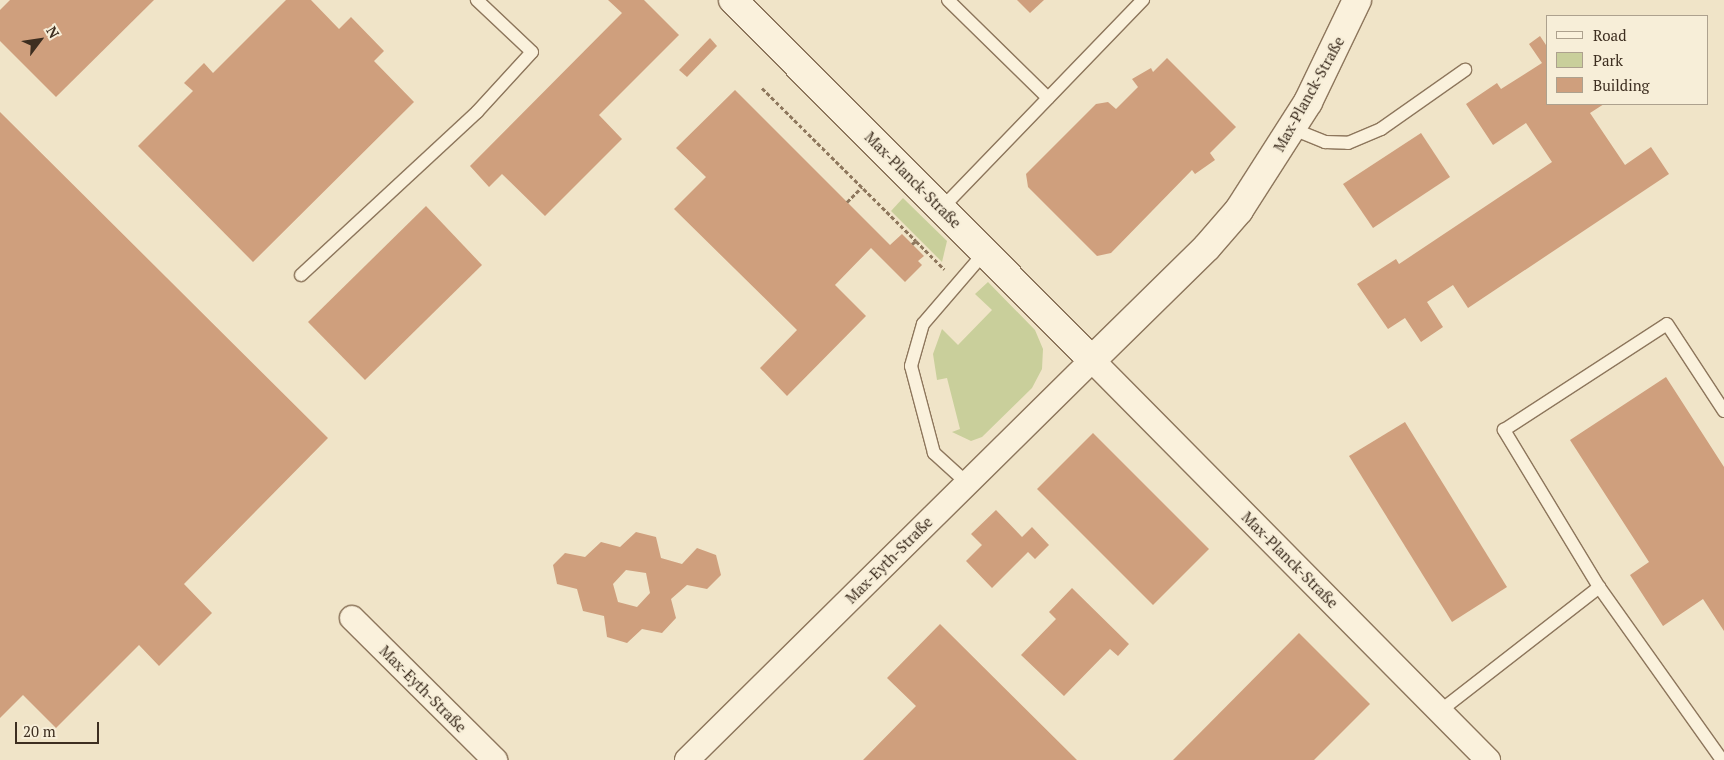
<!DOCTYPE html>
<html>
<head>
<meta charset="utf-8">
<style>
  body { margin:0 }
  #map { position:relative; width:1724px; height:760px; overflow:hidden; background:#f0e4c8; font-family:"PT Serif",serif }
  div>[style] { position:absolute }
  [style*='--x'] { left:calc(var(--x)*1px); top:calc(var(--y)*1px); width:calc(var(--w)*1px); rotate:calc(var(--a)*1deg) }
  .green>* { inset:0; background:#c9cf9b }
  .building>* { inset:0; background:#cf9f7d }
  .path>* { height:3px; margin-top:-1.5px; transform-origin:0; background:repeating-linear-gradient(90deg,#8d765c 0 4px,transparent 0 6.5px) }
  .roads { filter:drop-shadow(1px 0 #8d765c) drop-shadow(-1px 0 #8d765c) drop-shadow(0 1px #8d765c) drop-shadow(0 -1px #8d765c) }
  .lane>* { height:12px; margin:-6px; padding:0 6px; transform-origin:6px; border-radius:6px; background:#faf1dc }
  .street>* { height:24px; margin:-12px; padding:0 12px; transform-origin:12px; border-radius:12px; background:#faf1dc }
  .secondary>* { height:28px; margin:-14px; padding:0 14px; transform-origin:14px; border-radius:14px; background:#faf1dc }
  span { translate:-50% -50%; white-space:nowrap; text-align:center; line-height:1.15; -webkit-text-stroke:4px #f7eed8; paint-order:stroke }
  .street-label { font-size:15px; color:#3d2e20 }
  .legend { position:absolute; left:1546px; top:15px; width:162px; height:90px; box-sizing:border-box; background:#f7eed8; border:1px solid #ada18e; margin:0; padding:6px 9px; list-style:none; font-size:15px; color:#3d2e20 }
  .legend li { display:flex; align-items:center; gap:10px; height:25px }
  .legend b { width:25px; border:1px solid #ada18e }
  .north { position:absolute; left:15px; top:15px; width:50px; height:50px; -webkit-text-stroke:4px #f7eed8; paint-order:stroke; rotate:59deg; font-size:14px; font-weight:700; line-height:20px; text-align:center; color:#3d2e20 }
  .north::after { content:''; display:block; margin:auto; width:18px; height:22px; background:#3d2e20; clip-path:polygon(50% 0,100% 100%,50% 72%,0 100%) }
  .scale { position:absolute; left:15px; top:722px; width:84px; height:22px; box-sizing:border-box; border:2px solid #3d2e20; border-top:0; padding-left:6px; font-size:15px; line-height:18px; white-space:nowrap; color:#3d2e20; -webkit-text-stroke:4px #f7eed8; paint-order:stroke }
</style>
</head>
<body>
<div id="map">
  <div class="green">
    <i style="clip-path:polygon(903px 198px,947px 241px,942px 262px,891px 211px)"></i>
    <i style="clip-path:polygon(988px 282px,1035px 330px,1043px 349px,1042px 369px,1032px 388px,982px 437px,971px 441px,952px 432px,960px 429px,947px 378px,937px 380px,933px 354px,942px 329px,958px 345px,992px 310px,975px 294px)"></i>
  </div>
  <div class="building">
    <i style="clip-path:polygon(10px 0,154px 0,56px 97px,0 41px,0 10px)"></i>
    <i style="clip-path:polygon(286px 0,311px 0,339px 29px,351px 17px,384px 51px,374px 61px,414px 102px,253px 262px,138px 146px,193px 91px,184px 83px,204px 63px,213px 73px)"></i>
    <i style="clip-path:polygon(608px 0,644px 0,679px 35px,599px 115px,622px 139px,545px 216px,502px 174px,489px 187px,470px 166px,622px 13px)"></i>
    <i style="clip-path:polygon(1017px 0,1044px 0,1030px 13px)"></i>
    <i style="clip-path:polygon(1540px 36px,1548px 48px,1548px 104px,1604px 104px,1590px 113px,1625px 165px,1651px 147px,1669px 174px,1468px 308px,1453px 285px,1427px 302px,1443px 327px,1421px 342px,1405px 318px,1388px 329px,1357px 284px,1396px 259px,1399px 264px,1552px 162px,1526px 123px,1493px 145px,1466px 104px,1497px 83px,1501px 89px,1542px 63px,1529px 44px)"></i>
    <i style="clip-path:polygon(710px 38px,717px 46px,687px 77px,679px 70px)"></i>
    <i style="clip-path:polygon(1167px 58px,1236px 127px,1210px 153px,1215px 160px,1195px 174px,1192px 170px,1111px 253px,1097px 256px,1028px 187px,1026px 174px,1096px 104px,1108px 102px,1116px 109px,1138px 87px,1132px 79px,1151px 68px,1153px 72px)"></i>
    <i style="clip-path:polygon(735px 90px,890px 245px,902px 234px,924px 256px,918px 261px,922px 265px,905px 282px,871px 248px,835px 285px,866px 316px,787px 396px,760px 368px,797px 330px,674px 209px,706px 177px,676px 148px)"></i>
    <i style="clip-path:polygon(0 112px,328px 438px,184px 584px,212px 613px,159px 666px,139px 645px,56px 728px,23px 695px,0 718px)"></i>
    <i style="clip-path:polygon(1421px 133px,1450px 177px,1373px 228px,1343px 184px)"></i>
    <i style="clip-path:polygon(426px 206px,482px 265px,365px 380px,308px 322px)"></i>
    <i style="clip-path:polygon(1666px 377px,1724px 467px,1724px 631px,1703px 599px,1663px 626px,1630px 575px,1649px 562px,1570px 440px)"></i>
    <i style="clip-path:polygon(1405px 422px,1507px 587px,1452px 622px,1349px 456px)"></i>
    <i style="clip-path:polygon(1093px 433px,1209px 549px,1153px 605px,1037px 489px)"></i>
    <i style="clip-path:polygon(996px 510px,1022px 537px,1032px 527px,1049px 545px,1035px 559px,1028px 552px,992px 588px,966px 561px,982px 545px,971px 534px)"></i>
    <i style="clip-path:polygon(evenodd,636px 532px,656px 537px,661px 558px,682px 564px,697px 548px,716px 555px,721px 575px,707px 589px,687px 585px,671px 599px,676px 618px,662px 633px,642px 629px,627px 643px,607px 637px,604px 616px,583px 611px,577px 589px,557px 584px,553px 565px,565px 553px,585px 557px,601px 542px,620px 547px,636px 532px,626px 570px,646px 573px,650px 593px,637px 607px,618px 602px,613px 584px,626px 570px)"></i>
    <i style="clip-path:polygon(1072px 588px,1129px 644px,1118px 656px,1110px 649px,1064px 696px,1021px 655px,1056px 619px,1049px 612px)"></i>
    <i style="clip-path:polygon(940px 624px,1077px 760px,863px 760px,916px 706px,887px 678px)"></i>
    <i style="clip-path:polygon(1299px 633px,1370px 704px,1314px 760px,1173px 760px)"></i>
  </div>
  <div class="path">
    <i style="--x:762;--y:88;--w:217;--a:44.8"></i>
    <i style="--x:847;--y:202;--w:21;--a:-45"></i>
    <i style="--x:912;--y:244;--w:5;--a:-37"></i>
    <i style="--x:916;--y:241;--w:40;--a:45"></i>
  </div>
  <div class="roads">
    <div class="lane">
      <i style="--x:948;--y:0;--w:140;--a:44.4"></i>
      <i style="--x:1293;--y:129;--w:35;--a:22"></i>
      <i style="--x:1325;--y:142;--w:23;--a:2"></i>
      <i style="--x:1348;--y:143;--w:36;--a:-23"></i>
      <i style="--x:1381;--y:129;--w:103;--a:-35.1"></i>
      <i style="--x:941;--y:209;--w:291;--a:-46"></i>
      <i style="--x:301;--y:275;--w:240;--a:-42.8"></i>
      <i style="--x:477;--y:112;--w:81;--a:-47.5"></i>
      <i style="--x:532;--y:52;--w:76;--a:-136.6"></i>
      <i style="--x:967;--y:483;--w:45;--a:-137.7"></i>
      <i style="--x:934;--y:453;--w:90;--a:-104.8"></i>
      <i style="--x:911;--y:366;--w:44;--a:-74.1"></i>
      <i style="--x:923;--y:324;--w:95;--a:-49.3"></i>
      <i style="--x:1440;--y:711;--w:202;--a:-37.9"></i>
      <i style="--x:1722;--y:760;--w:212;--a:-125.4"></i>
      <i style="--x:1599;--y:587;--w:184;--a:-121.2"></i>
      <i style="--x:1504;--y:430;--w:194;--a:-33"></i>
      <i style="--x:1667;--y:324;--w:104;--a:56.8"></i>
    </div>
    <div class="street">
      <i style="--x:352;--y:618;--w:202;--a:44.8"></i>
      <i style="--x:687;--y:760;--w:569;--a:-44.64"></i>
      <i style="--x:1092;--y:360;--w:563;--a:45.29"></i>
    </div>
    <div class="secondary">
      <i style="--x:733;--y:0;--w:508;--a:45.08"></i>
      <i style="--x:1092;--y:360;--w:161;--a:-44.5"></i>
      <i style="--x:1207;--y:247;--w:49;--a:-49.1"></i>
      <i style="--x:1239;--y:210;--w:128;--a:-57.4"></i>
      <i style="--x:1308;--y:102;--w:113;--a:-64.3"></i>
    </div>
  </div>
  <div class="street-label">
    <span style="left:1309px;top:94px;rotate:-61deg">Max-Planck-Straße</span>
    <span style="left:913px;top:180px;rotate:45deg">Max-Planck-Straße</span>
    <span style="left:889px;top:560px;rotate:-45deg">Max-Eyth-Straße</span>
    <span style="left:1290px;top:560px;rotate:45deg">Max-Planck-Straße</span>
    <span style="left:423px;top:689px;rotate:45deg">Max-Eyth-Straße</span>
  </div>
  <ul class="legend">
  <li><b style="height:6px;background:#faf1dc"></b>Road</li>
  <li><b style="height:14px;background:#c9cf9b"></b>Park</li>
  <li><b style="height:14px;background:#cf9f7d"></b>Building</li>
  </ul>
  <div class="north">N</div>
  <div class="scale">20 m</div>
</div>
</body>
</html>
